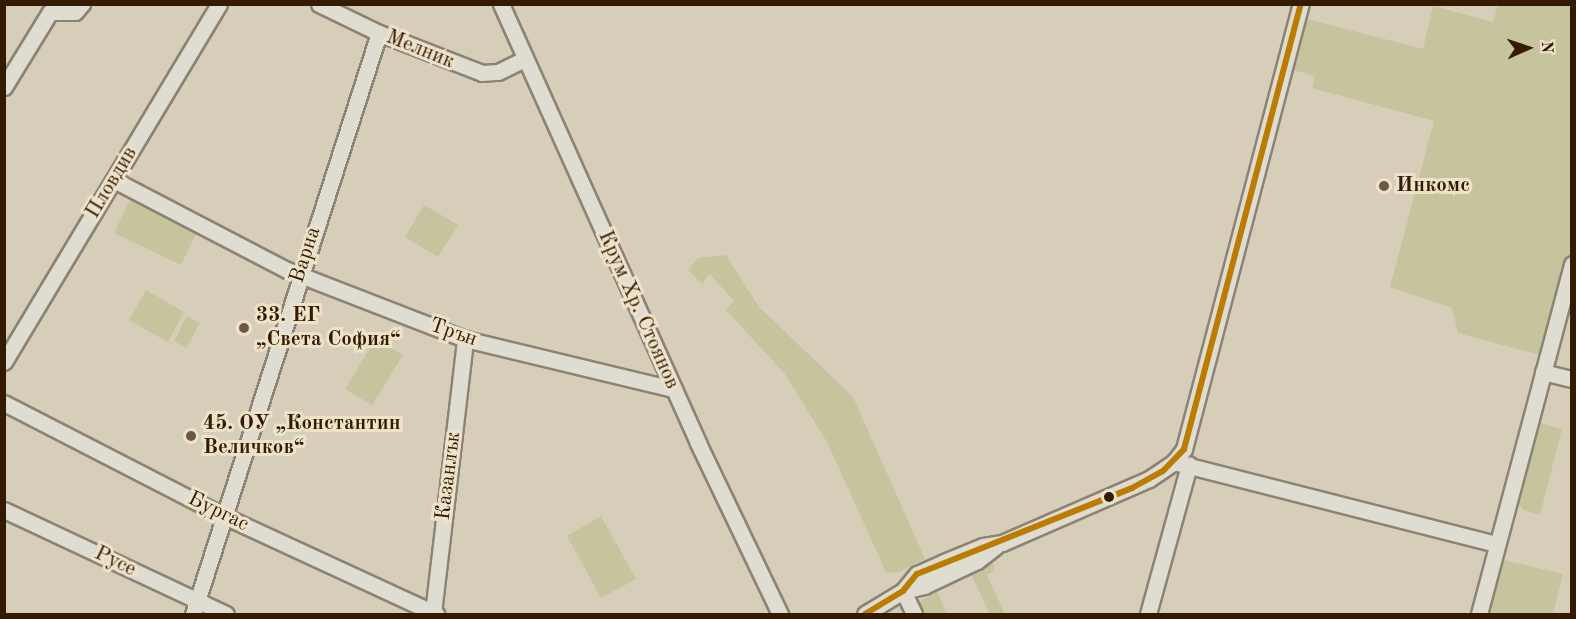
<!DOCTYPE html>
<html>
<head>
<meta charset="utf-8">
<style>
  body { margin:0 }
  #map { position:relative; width:1576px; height:619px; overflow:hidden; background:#d6ceb9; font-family:"Old Standard TT",serif }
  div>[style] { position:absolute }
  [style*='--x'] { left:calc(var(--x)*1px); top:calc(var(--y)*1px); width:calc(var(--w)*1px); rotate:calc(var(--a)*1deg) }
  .green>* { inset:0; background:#c6c49d }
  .roads { filter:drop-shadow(2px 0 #8c8374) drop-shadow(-2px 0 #8c8374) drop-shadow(0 2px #8c8374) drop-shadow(0 -2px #8c8374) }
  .minor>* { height:15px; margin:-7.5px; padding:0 7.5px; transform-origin:7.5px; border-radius:7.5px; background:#dfdcd1 }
  .bus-1>* { height:6px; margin:-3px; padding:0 3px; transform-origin:3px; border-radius:3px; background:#bc7c00 }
  .dots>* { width:16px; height:16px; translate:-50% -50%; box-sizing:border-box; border:3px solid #ece3ca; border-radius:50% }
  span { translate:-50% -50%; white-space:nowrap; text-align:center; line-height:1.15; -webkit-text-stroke:6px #ece3ca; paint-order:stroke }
  .street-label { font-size:21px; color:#341a00 }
  .poi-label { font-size:21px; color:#341a00; font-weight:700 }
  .left { translate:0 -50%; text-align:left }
  .frame { position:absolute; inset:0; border:6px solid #341a00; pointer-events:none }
  .north { position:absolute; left:1498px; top:18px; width:60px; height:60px; -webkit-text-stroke:4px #ece3ca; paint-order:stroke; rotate:87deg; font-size:16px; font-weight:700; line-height:24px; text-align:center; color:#341a00 }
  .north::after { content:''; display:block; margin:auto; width:21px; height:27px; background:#341a00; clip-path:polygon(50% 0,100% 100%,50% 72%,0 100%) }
</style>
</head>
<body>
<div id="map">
  <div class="green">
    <i style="clip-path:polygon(1498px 5px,1571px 5px,1571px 262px,1543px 356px,1458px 333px,1452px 308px,1390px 287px,1434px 121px,1312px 88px,1315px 76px,1293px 70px,1307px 19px,1423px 49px,1433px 6px,1493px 22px)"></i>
    <i style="clip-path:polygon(130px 200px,197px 232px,181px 265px,114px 233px)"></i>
    <i style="clip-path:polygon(424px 205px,458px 225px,438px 257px,405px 237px)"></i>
    <i style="clip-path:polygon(726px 255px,759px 307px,853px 397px,925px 559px,896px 573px,886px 572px,827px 442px,785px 374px,726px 310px,734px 301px,710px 274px,702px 284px,688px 270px,698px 258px)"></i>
    <i style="clip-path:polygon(146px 290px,184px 312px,168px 342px,129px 320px)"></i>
    <i style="clip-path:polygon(187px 316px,200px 323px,186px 348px,174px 341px)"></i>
    <i style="clip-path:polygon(376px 339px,403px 355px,372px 405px,345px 389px)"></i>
    <i style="clip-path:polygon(1534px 421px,1562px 429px,1540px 515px,1523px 510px,1514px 499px)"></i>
    <i style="clip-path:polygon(601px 516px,636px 579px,601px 598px,567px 536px)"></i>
    <i style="clip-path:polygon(1499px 559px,1563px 574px,1553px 614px,1484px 614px)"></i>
    <i style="clip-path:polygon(994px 564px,994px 571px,987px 575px,1005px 614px,990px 614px,971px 574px)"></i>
    <i style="clip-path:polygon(937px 592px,947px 614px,922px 614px,917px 603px)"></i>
  </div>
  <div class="roads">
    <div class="minor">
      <i style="--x:319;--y:4;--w:67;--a:25.8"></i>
      <i style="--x:379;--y:33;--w:110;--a:21.2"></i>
      <i style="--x:482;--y:73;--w:16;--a:-4"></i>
      <i style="--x:498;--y:72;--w:30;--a:-26"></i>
      <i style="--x:501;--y:4;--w:481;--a:65.8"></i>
      <i style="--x:698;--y:443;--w:190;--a:64.4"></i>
      <i style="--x:4;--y:87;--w:88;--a:-58.5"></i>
      <i style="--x:50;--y:12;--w:25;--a:0"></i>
      <i style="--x:75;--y:12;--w:11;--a:-49"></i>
      <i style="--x:114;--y:180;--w:195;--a:27.5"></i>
      <i style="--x:287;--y:270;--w:191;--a:21.2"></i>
      <i style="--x:465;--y:339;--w:215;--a:13.5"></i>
      <i style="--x:4;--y:362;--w:418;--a:-59"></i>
      <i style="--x:1543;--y:372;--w:30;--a:14"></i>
      <i style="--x:4;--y:403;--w:247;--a:27.2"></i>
      <i style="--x:224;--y:516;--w:234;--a:24.8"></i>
      <i style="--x:1174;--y:462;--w:332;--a:14.3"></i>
      <i style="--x:4;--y:510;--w:245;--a:25.1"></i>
      <i style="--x:903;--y:591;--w:22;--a:-51"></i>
      <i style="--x:917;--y:574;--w:30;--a:-24"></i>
      <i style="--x:944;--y:562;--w:42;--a:-22.3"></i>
      <i style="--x:983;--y:546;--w:19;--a:-9"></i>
      <i style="--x:1002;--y:543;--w:160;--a:-23.5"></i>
      <i style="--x:1149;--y:479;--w:30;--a:-34"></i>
      <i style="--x:1174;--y:462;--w:16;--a:-52"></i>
      <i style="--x:1184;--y:449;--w:460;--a:-75.3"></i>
      <i style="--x:903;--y:591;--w:25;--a:64"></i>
      <i style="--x:433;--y:613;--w:276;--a:-83.3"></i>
      <i style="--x:193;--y:614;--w:610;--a:-72.25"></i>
      <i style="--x:865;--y:614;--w:44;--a:-31.2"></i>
      <i style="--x:903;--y:591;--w:22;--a:-13"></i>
      <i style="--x:924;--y:586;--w:59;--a:-25.3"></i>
      <i style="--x:977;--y:561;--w:24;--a:-38"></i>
      <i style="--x:1148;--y:614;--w:155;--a:-74.6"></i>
      <i style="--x:1479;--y:614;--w:362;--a:-75.1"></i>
    </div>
  </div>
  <div class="bus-1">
    <i style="--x:865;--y:614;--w:44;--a:-31.2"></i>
    <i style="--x:903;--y:591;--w:22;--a:-51"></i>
    <i style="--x:917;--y:574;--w:232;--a:-21.8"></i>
    <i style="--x:1132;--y:488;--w:35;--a:-29"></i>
    <i style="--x:1163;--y:471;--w:30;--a:-46"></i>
    <i style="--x:1184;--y:449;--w:460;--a:-75.3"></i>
  </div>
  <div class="dots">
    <i style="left:1384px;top:186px;background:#6d5941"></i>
    <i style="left:244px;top:328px;background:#6d5941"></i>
    <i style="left:191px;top:436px;background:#6d5941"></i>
    <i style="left:1109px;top:497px;background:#341a00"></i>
  </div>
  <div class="street-label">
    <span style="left:420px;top:50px;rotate:22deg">Мелник</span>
    <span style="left:112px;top:183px;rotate:-59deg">Пловдив</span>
    <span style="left:306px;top:255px;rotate:-72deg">Варна</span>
    <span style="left:638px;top:310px;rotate:66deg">Крум Хр. Стоянов</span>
    <span style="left:453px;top:333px;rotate:19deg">Трън</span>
    <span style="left:449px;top:476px;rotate:-83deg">Казанлък</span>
    <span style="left:218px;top:512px;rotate:26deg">Бургас</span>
    <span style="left:115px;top:562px;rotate:26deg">Русе</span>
  </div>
  <div class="poi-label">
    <span class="left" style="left:1396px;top:186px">Инкомс</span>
    <span class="left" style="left:256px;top:328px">33. ЕГ<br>„Света София“</span>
    <span class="left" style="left:203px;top:436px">45. ОУ „Константин<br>Величков“</span>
  </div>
  <div class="frame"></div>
  <div class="north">N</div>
</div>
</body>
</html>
